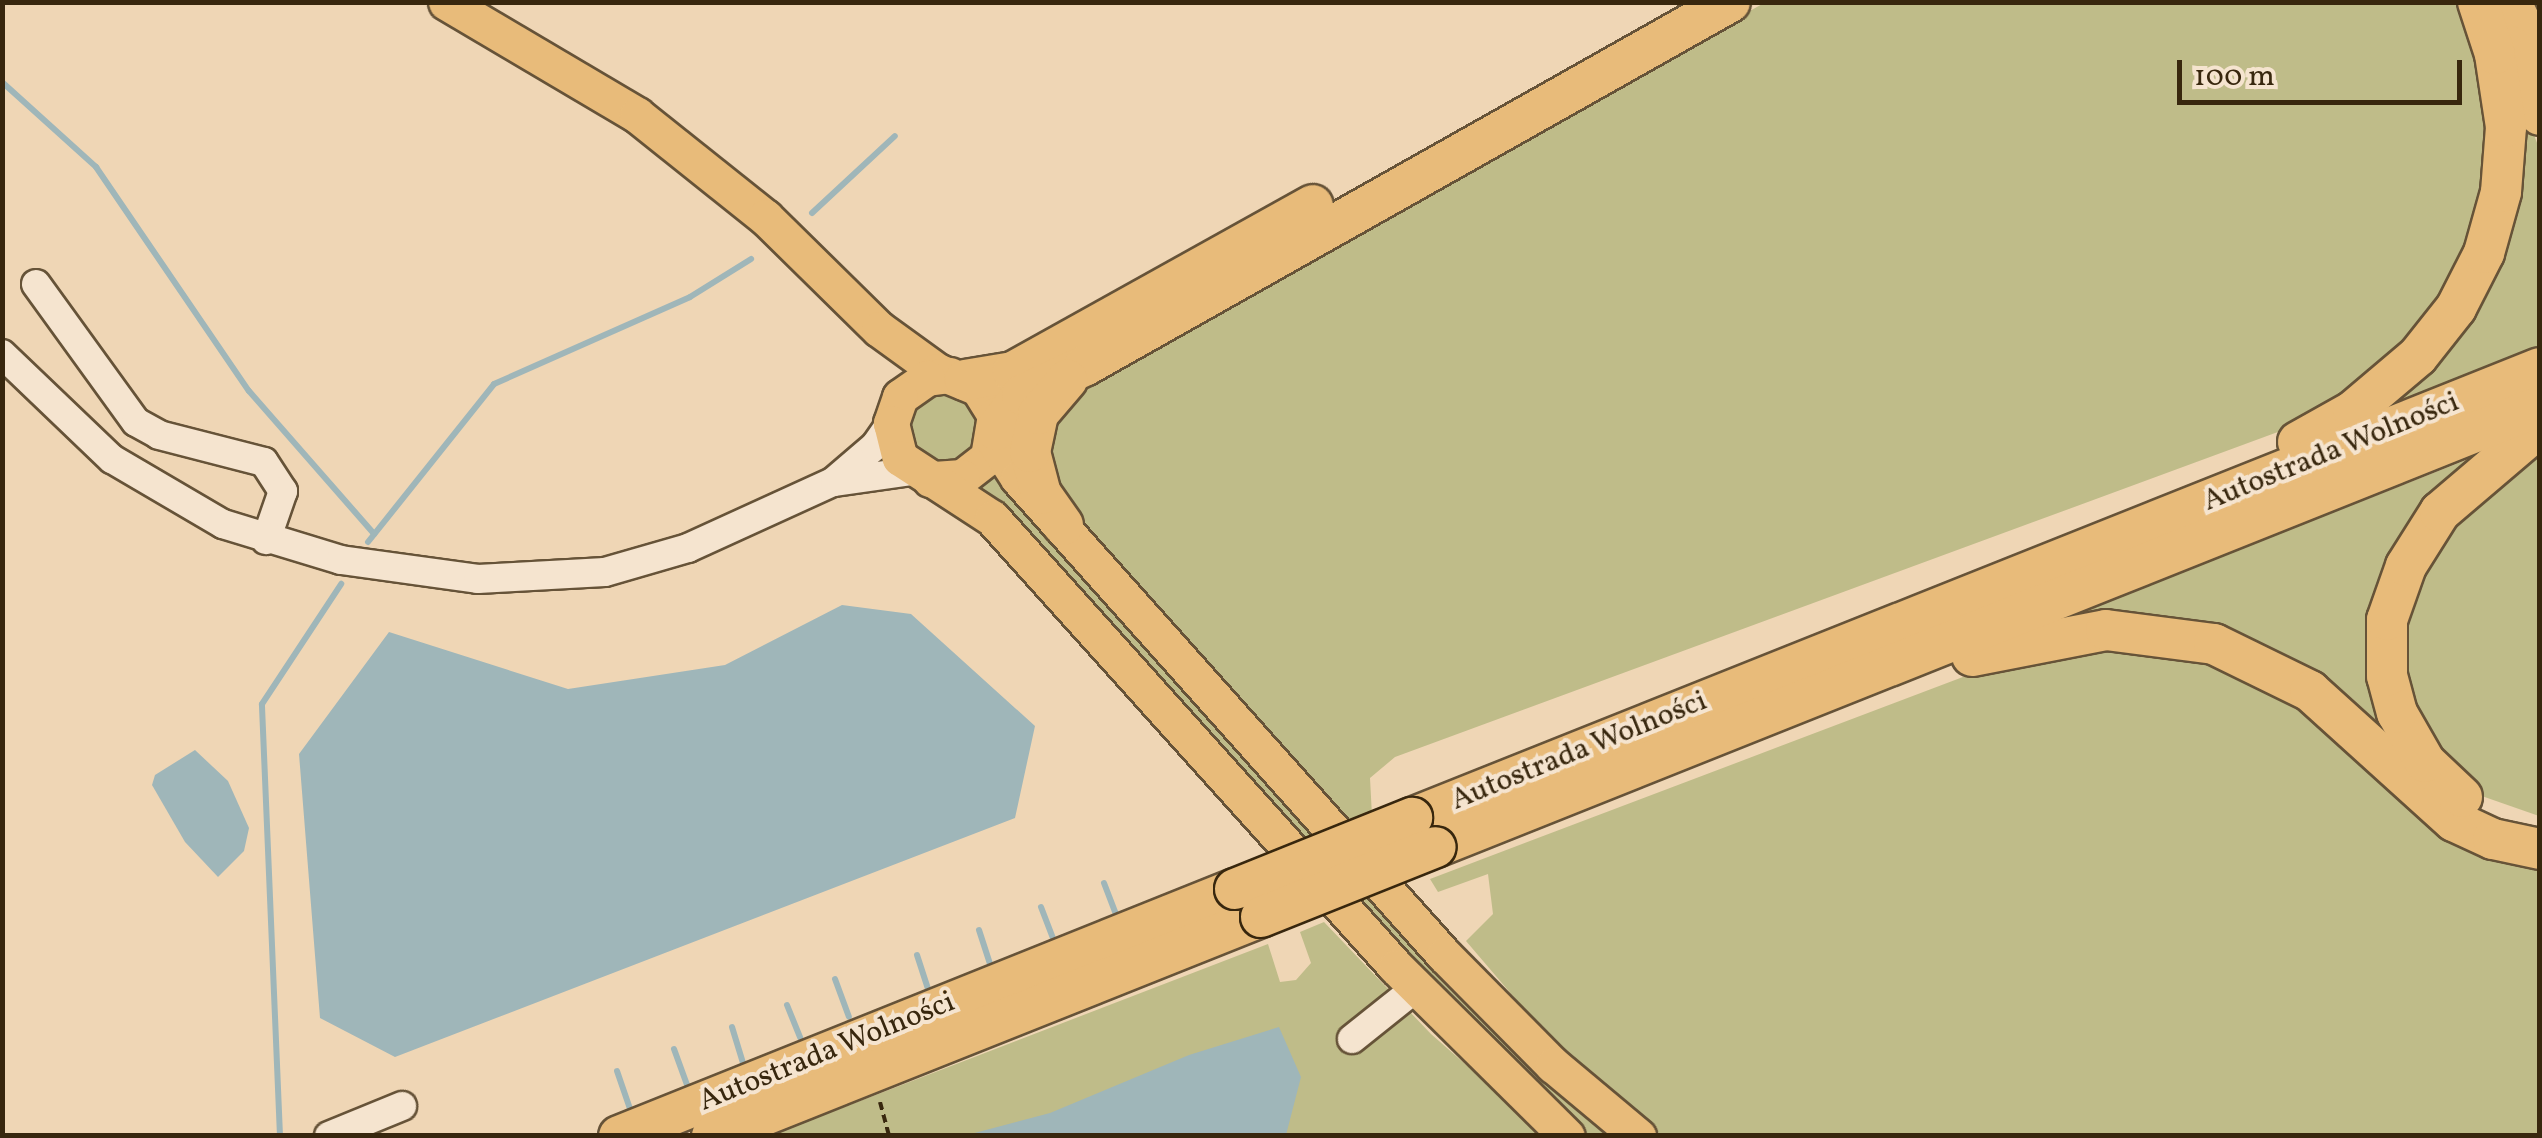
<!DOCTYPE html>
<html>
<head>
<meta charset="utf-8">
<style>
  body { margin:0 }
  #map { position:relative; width:2542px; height:1138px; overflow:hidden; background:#efd6b5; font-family:Vollkorn,serif }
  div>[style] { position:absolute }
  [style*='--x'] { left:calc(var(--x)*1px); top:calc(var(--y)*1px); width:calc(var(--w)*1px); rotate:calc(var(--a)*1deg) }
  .green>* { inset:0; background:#bfbc89 }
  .round { border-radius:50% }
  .water>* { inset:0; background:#9fb6b9 }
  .stream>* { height:6px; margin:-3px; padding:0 3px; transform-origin:3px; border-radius:3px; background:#9fb6b9 }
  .path>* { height:4px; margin-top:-2px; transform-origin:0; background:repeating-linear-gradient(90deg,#38270e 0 8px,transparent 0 13px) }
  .roads { filter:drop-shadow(2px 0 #665338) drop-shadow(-2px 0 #665338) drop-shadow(0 2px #665338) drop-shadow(0 -2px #665338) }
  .minor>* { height:28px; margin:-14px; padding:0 14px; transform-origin:14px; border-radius:14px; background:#f5e4cf }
  .major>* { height:35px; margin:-17.5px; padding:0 17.5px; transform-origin:17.5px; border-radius:17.5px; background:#e8bb7a }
  .highway>* { height:40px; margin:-20px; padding:0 20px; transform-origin:20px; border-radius:20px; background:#e8bb7a }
  .bridges { filter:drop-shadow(2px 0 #38270e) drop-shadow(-2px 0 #38270e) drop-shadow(0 2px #38270e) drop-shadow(0 -2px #38270e) }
  .highway-bridge>* { height:40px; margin:-20px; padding:0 20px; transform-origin:20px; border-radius:20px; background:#e8bb7a }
  span { translate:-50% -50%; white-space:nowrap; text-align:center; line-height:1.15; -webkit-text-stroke:8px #f5e4cf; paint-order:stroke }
  .street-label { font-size:30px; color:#38270e }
  .frame { position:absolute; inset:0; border:5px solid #38270e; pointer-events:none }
  .scale { position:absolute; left:2177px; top:60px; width:285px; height:45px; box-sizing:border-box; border:5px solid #38270e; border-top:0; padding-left:12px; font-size:30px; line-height:35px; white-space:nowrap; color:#38270e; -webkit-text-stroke:8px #f5e4cf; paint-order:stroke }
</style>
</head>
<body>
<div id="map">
  <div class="green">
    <i style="clip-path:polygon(1764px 3px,2463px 3px,2491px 87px,2478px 236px,2420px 336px,2327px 414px,1395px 757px,1370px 778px,1372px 816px,1350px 826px,1078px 520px,1052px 485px,1042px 445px,1072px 393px)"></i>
    <i style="clip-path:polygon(2517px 91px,2539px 148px,2539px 345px,2379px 413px,2431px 357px)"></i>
    <i class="round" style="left:910px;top:392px;width:70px;height:70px"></i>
    <i style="clip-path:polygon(2512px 442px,2407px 542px,2404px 752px,2302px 676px,2037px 629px)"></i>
    <i style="clip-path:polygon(2539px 450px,2539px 816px,2476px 794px,2406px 710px,2401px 608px,2479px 489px)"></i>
    <i style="clip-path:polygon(1000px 466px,1622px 1135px,1577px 1135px,1516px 1080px,976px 487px)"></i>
    <i style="clip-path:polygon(2078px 644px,2251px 668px,2539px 858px,2539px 1135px,1661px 1135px,1537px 1024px,1466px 941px,1493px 914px,1488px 874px,1438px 892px,1430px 879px,1992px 666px)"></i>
    <i style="clip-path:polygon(1324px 922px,1431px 1034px,1546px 1135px,769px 1136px,1268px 944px,1280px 982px,1296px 980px,1311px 963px,1300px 932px)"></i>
  </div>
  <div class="water">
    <i style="clip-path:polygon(842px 605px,911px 614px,1035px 726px,1015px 818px,395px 1057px,320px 1018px,299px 754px,389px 632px,568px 689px,725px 665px)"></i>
    <i style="clip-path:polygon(195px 750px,228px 781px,249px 828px,244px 851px,218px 877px,185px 842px,152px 785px,155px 775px)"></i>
    <i style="clip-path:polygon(1279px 1027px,1301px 1077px,1286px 1135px,967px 1135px,1050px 1113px,1189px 1055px)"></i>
  </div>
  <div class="stream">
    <i style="--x:2;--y:82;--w:127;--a:42.1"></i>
    <i style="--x:96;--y:167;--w:271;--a:55.7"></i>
    <i style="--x:249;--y:391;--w:190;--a:48.8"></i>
    <i style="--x:812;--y:213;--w:113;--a:-42.9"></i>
    <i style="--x:368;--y:542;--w:202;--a:-51.4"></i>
    <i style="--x:494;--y:384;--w:214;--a:-23.9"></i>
    <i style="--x:690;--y:297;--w:72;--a:-31.9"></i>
    <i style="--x:1104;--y:883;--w:33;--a:69"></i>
    <i style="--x:1041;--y:907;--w:34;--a:69"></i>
    <i style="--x:979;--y:930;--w:36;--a:72"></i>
    <i style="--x:917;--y:955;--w:36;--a:72"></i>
    <i style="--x:835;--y:979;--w:40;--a:69.8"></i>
    <i style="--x:787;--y:1005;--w:35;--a:68"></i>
    <i style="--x:732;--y:1027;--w:37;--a:73"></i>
    <i style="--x:674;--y:1049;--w:38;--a:70"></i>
    <i style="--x:617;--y:1071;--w:39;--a:71"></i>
    <i style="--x:280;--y:1136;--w:432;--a:-92.4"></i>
    <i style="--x:262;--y:704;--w:144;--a:-56.6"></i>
  </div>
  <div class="path">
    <i style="--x:880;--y:1102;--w:35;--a:75"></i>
  </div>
  <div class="roads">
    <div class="minor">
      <i style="--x:36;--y:284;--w:170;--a:54.1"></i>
      <i style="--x:136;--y:422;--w:26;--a:29"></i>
      <i style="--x:159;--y:435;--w:108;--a:14.4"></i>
      <i style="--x:264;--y:462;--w:35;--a:57"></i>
      <i style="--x:283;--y:491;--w:52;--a:109.1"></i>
      <i style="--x:2;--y:354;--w:152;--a:43.7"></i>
      <i style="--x:112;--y:459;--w:129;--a:30.4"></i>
      <i style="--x:223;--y:524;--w:123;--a:17"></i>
      <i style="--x:341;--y:560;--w:138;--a:7.9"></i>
      <i style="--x:478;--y:579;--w:127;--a:-3.2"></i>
      <i style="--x:605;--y:572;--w:86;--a:-16.1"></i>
      <i style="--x:688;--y:548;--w:159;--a:-24.5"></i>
      <i style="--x:833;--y:482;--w:55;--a:-40.6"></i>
      <i style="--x:875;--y:446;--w:28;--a:-55"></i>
      <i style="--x:835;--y:482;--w:78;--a:-8.1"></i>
      <i style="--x:1352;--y:1039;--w:82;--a:-38.6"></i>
      <i style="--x:329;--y:1136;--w:79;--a:-22.3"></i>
    </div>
    <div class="major">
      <i style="--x:446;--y:2;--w:222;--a:30.6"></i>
      <i style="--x:637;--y:115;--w:164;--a:38.6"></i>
      <i style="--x:765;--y:217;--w:160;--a:44.5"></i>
      <i style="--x:879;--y:329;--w:72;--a:35.9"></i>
      <i style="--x:937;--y:371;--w:44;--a:22.5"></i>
      <i style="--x:978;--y:388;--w:32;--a:58"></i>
      <i style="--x:995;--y:415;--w:43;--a:99.5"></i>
      <i style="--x:988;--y:457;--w:33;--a:142"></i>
      <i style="--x:962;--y:477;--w:32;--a:176"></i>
      <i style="--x:950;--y:375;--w:23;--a:173"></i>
      <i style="--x:927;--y:378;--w:33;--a:145"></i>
      <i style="--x:900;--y:397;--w:28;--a:109"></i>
      <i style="--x:891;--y:423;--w:36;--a:76"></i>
      <i style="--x:900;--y:458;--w:110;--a:33.1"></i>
      <i style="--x:992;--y:518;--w:604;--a:48.02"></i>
      <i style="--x:1396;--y:967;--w:240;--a:44.7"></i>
      <i style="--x:994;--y:441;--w:44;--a:57"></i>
      <i style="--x:1018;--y:478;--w:640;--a:48.23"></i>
      <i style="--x:1444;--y:955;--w:155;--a:45.3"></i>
      <i style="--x:1553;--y:1065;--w:111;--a:39.9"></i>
    </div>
    <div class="highway">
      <i style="--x:2511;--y:2;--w:68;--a:64.9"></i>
      <i style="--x:2510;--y:46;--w:75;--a:66.5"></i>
      <i style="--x:965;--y:380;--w:49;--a:-9.5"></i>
      <i style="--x:1013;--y:372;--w:343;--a:-29.1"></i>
      <i style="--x:996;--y:430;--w:44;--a:-53.4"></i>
      <i style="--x:1022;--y:395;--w:71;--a:-25.1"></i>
      <i style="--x:1086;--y:365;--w:739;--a:-29.41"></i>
      <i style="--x:2298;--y:442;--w:63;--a:-29.4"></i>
      <i style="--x:2353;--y:411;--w:85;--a:-40.2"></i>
      <i style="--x:2418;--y:356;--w:61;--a:-51.6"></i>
      <i style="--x:2456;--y:308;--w:62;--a:-63"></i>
      <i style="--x:2484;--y:253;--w:63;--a:-74.4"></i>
      <i style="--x:2501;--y:192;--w:65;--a:-85.6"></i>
      <i style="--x:2506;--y:127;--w:74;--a:-98.6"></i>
      <i style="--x:2495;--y:54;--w:55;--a:-108.1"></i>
      <i style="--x:1063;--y:525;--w:38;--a:-125"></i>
      <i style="--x:1041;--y:494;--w:43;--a:-104.7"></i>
      <i style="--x:1030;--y:452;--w:39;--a:-78"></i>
      <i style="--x:1038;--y:414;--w:45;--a:-49.5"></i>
      <i style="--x:1972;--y:656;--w:136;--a:-11"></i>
      <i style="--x:2106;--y:630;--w:109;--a:7.4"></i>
      <i style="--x:2214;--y:644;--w:107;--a:26.1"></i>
      <i style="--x:2310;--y:691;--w:194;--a:42.1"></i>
      <i style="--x:2454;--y:821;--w:43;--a:24.8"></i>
      <i style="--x:2493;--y:839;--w:48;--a:12"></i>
      <i style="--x:2462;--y:797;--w:51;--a:-136.6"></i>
      <i style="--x:2425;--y:762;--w:56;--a:-119.7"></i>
      <i style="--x:2397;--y:713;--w:38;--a:-105"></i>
      <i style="--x:2387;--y:676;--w:56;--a:-90"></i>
      <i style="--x:2387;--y:620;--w:57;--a:-70.6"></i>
      <i style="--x:2406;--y:566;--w:64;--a:-57.8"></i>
      <i style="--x:2440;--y:512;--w:131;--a:-40.4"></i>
      <i style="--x:1412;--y:818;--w:1214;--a:-21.75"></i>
      <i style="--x:1436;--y:847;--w:1189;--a:-21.77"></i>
      <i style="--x:619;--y:1136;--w:664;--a:-21.85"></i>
      <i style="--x:712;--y:1136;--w:591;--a:-21.75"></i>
    </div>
  </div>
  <div class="bridges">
    <div class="highway-bridge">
      <i style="--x:1235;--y:889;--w:191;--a:-21.9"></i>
      <i style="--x:1261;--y:917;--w:188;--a:-21.8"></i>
    </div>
  </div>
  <div class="street-label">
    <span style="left:2331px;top:452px;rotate:-22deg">Autostrada Wolności</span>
    <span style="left:1579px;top:751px;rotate:-22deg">Autostrada Wolności</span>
    <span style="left:827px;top:1052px;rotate:-22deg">Autostrada Wolności</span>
  </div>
  <div class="frame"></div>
  <div class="scale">100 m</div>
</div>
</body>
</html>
